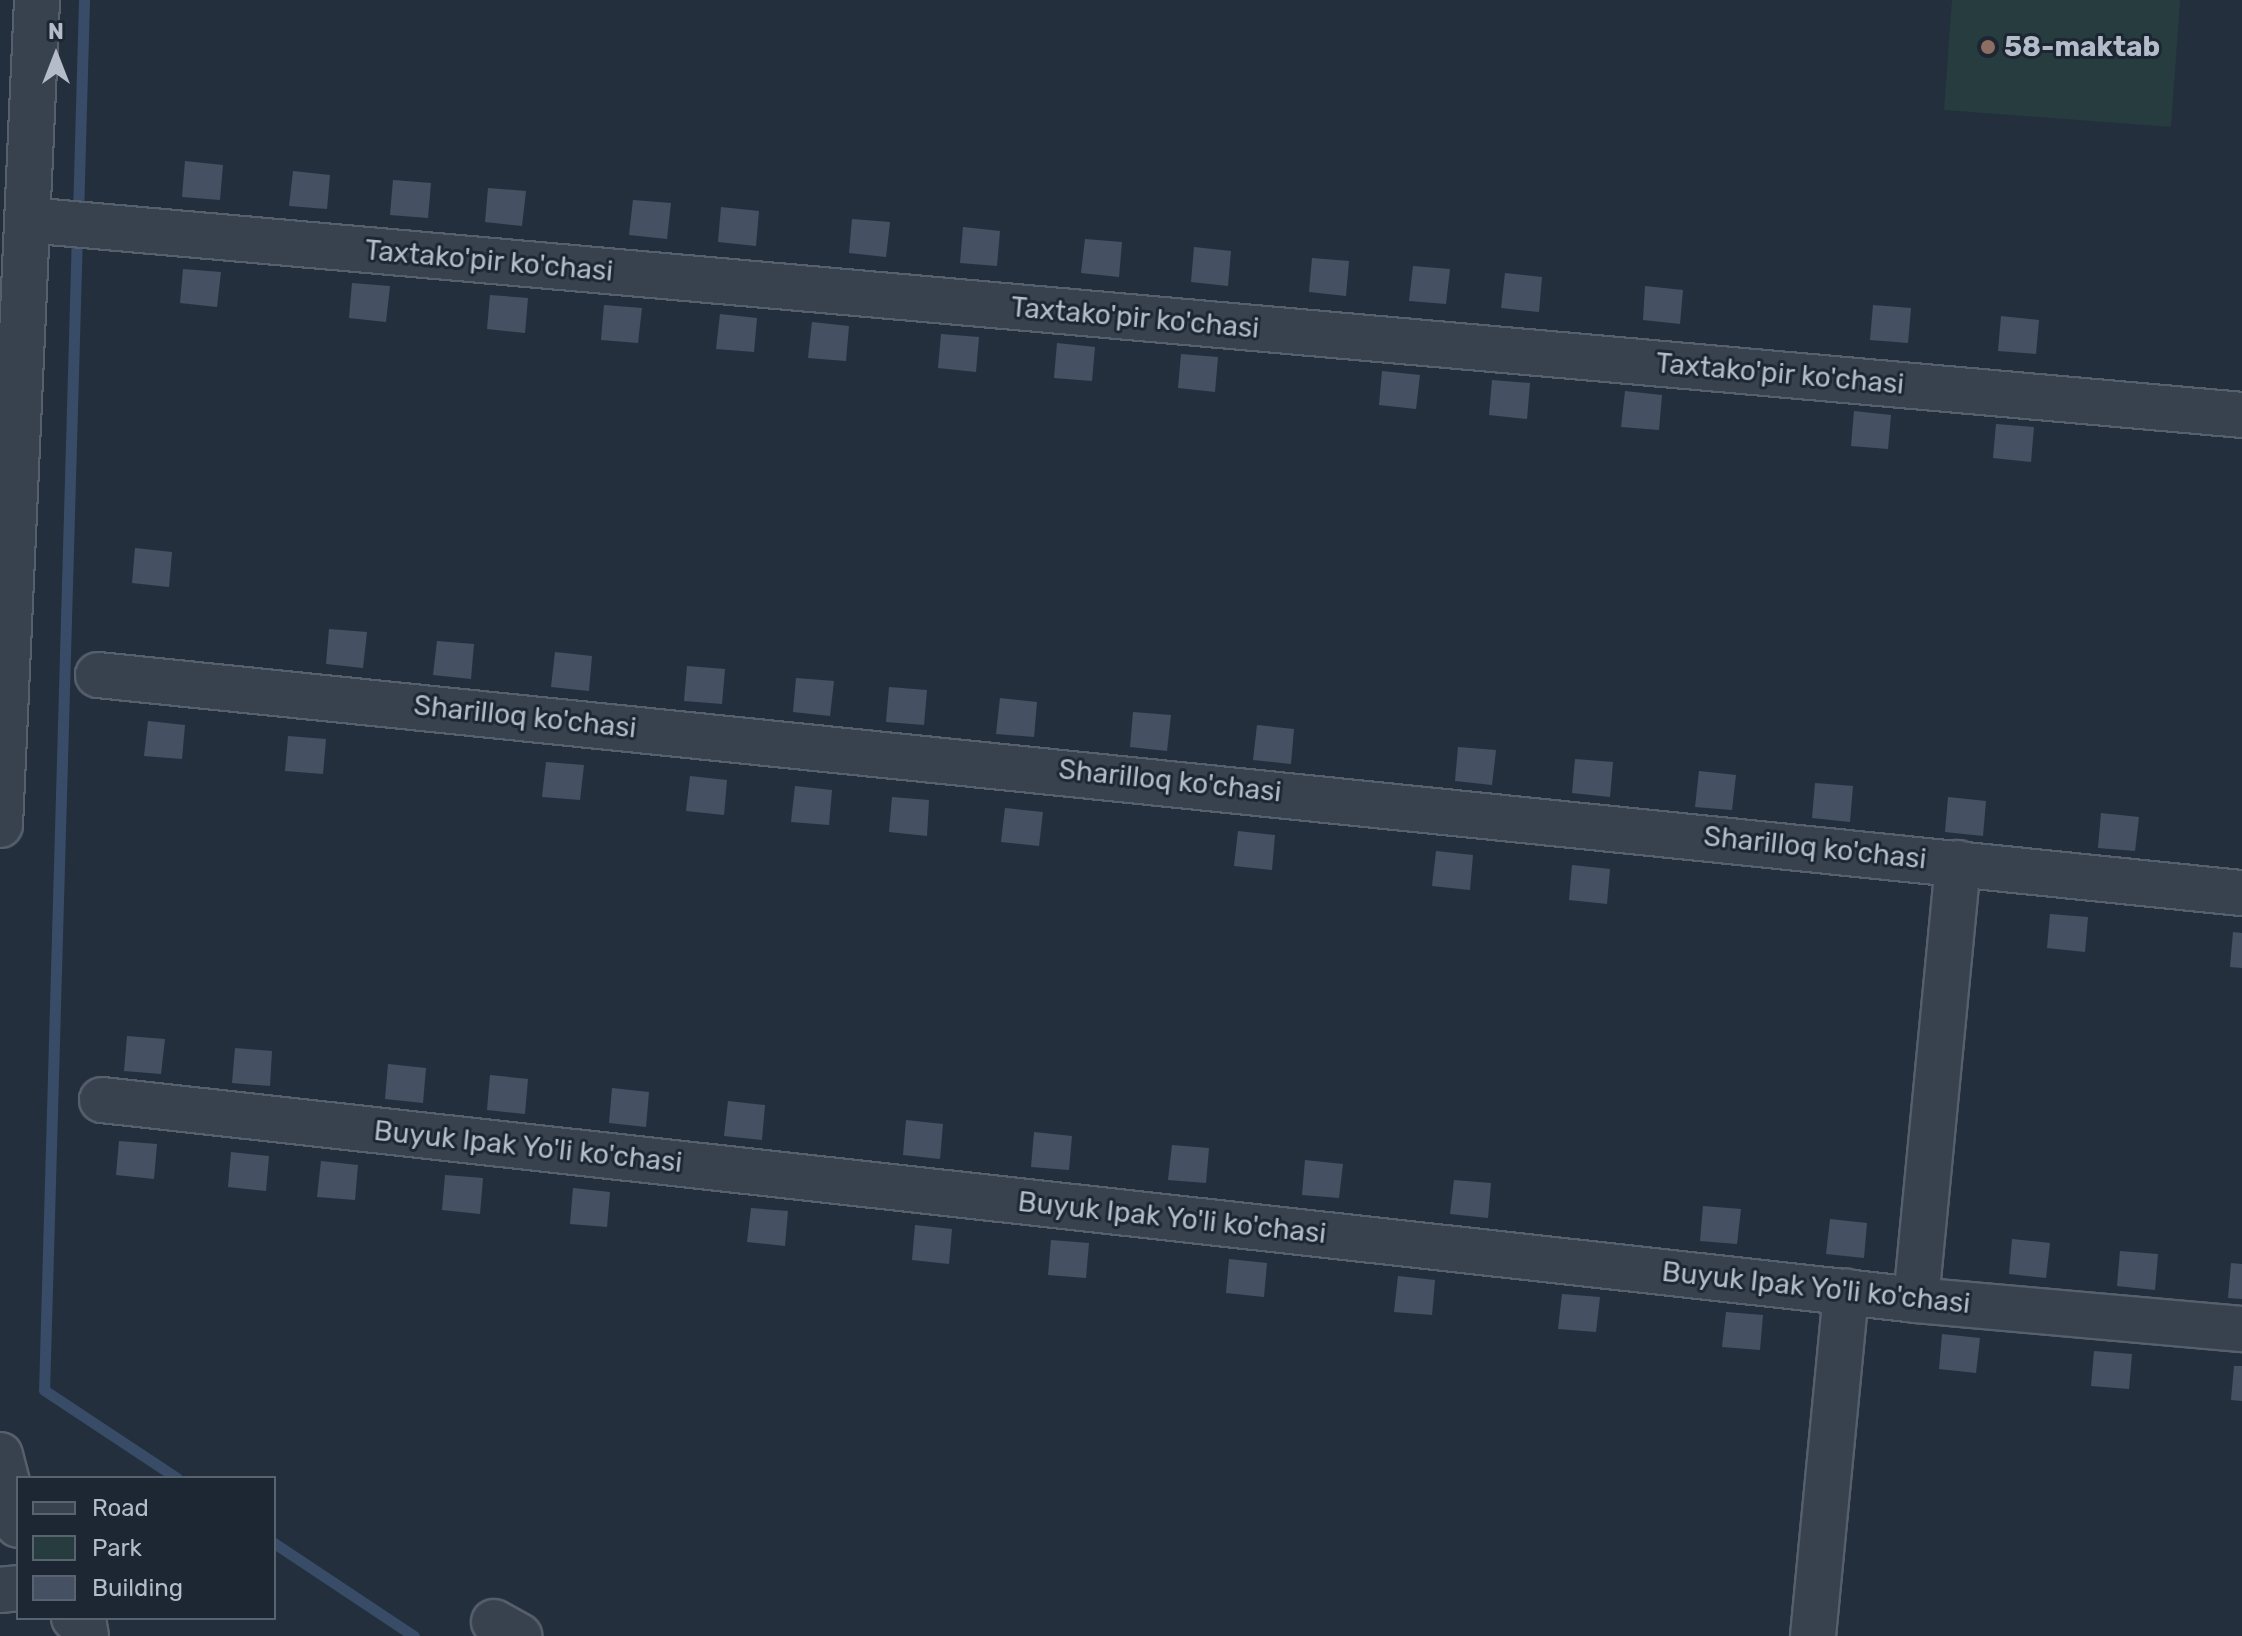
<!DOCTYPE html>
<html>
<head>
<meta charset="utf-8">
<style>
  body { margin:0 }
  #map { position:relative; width:2242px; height:1636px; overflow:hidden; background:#242f3e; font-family:Rubik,sans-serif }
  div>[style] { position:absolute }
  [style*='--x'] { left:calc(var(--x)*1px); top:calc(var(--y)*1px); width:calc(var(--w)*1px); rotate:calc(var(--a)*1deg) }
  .green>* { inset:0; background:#263c3f }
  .stream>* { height:11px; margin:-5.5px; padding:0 5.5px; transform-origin:5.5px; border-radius:5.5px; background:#394c67 }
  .building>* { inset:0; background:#455162 }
  .roads { filter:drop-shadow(2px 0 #565f6c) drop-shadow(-2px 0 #565f6c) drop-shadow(0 2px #565f6c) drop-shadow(0 -2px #565f6c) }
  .minor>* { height:44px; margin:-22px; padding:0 22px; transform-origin:22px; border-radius:22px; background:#38414e }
  .dots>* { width:22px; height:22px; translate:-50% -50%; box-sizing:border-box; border:4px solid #1d2633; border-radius:50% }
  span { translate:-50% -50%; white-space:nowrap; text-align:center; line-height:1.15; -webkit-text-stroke:6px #1d2633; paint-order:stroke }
  .poi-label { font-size:28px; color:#b4bcc9; font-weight:700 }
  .left { translate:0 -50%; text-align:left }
  .street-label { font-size:28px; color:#b4bcc9 }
  .legend { position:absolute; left:16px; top:1476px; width:260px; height:144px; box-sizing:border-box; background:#1d2633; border:2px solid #59626f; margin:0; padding:10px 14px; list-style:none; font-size:24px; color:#b4bcc9 }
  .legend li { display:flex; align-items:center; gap:16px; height:40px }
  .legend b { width:40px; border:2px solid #59626f }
  .north { position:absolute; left:16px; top:16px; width:80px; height:80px; -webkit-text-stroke:6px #1d2633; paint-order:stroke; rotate:0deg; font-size:22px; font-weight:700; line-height:32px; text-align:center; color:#b4bcc9 }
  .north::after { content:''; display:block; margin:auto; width:28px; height:36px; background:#b4bcc9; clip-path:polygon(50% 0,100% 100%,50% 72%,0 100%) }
</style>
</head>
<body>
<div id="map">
  <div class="green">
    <i style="clip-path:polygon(1952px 0,2180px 0,2171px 127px,1944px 110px)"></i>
  </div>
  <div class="stream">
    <i style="--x:78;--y:215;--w:215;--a:-88.4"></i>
    <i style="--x:77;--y:233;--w:1157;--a:91.63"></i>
    <i style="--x:44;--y:1390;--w:159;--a:33.5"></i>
    <i style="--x:274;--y:1543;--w:168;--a:33.6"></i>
  </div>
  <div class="building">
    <i style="clip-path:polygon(185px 161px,223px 165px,220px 200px,182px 197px)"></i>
    <i style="clip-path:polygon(293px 171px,330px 175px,327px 209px,289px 206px)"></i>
    <i style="clip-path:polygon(393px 180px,431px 183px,428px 218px,390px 215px)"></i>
    <i style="clip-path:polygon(488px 188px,526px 191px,522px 226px,485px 222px)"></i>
    <i style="clip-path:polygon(633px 200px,671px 203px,667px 239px,629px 235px)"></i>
    <i style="clip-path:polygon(721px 207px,759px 211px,756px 246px,718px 242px)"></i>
    <i style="clip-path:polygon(852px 219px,890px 222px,886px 257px,849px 253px)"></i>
    <i style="clip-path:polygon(963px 227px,1000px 231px,997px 266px,960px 263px)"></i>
    <i style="clip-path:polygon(1085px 239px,1122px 242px,1119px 277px,1081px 273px)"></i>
    <i style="clip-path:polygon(1194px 247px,1231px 251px,1228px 286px,1191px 282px)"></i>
    <i style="clip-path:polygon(1312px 258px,1349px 261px,1346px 296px,1309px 292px)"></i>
    <i style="clip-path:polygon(1413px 266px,1450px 269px,1446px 304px,1409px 301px)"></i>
    <i style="clip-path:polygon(183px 269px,221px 272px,217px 307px,180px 303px)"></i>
    <i style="clip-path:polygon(1505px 273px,1542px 277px,1539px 312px,1501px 308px)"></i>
    <i style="clip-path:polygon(352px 283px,390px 286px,386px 322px,349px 318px)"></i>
    <i style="clip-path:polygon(1645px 286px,1683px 290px,1680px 324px,1643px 320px)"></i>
    <i style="clip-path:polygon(490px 295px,528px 298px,525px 333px,487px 329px)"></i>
    <i style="clip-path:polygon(604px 305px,642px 308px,638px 343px,601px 340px)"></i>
    <i style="clip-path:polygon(1873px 305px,1911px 308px,1908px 343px,1870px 340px)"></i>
    <i style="clip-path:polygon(720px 314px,757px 318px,754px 352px,716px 349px)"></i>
    <i style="clip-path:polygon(2001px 316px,2039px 320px,2036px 354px,1998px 351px)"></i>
    <i style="clip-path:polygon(812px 322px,849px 326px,846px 361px,808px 358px)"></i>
    <i style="clip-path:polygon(941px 334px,979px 337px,976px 372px,938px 368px)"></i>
    <i style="clip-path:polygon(1057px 343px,1095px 347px,1092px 381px,1054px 378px)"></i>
    <i style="clip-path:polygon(1181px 354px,1218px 357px,1215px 392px,1178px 388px)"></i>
    <i style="clip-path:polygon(1382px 371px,1420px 375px,1416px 409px,1379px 405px)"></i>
    <i style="clip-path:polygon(1492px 380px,1530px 383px,1527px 419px,1489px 415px)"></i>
    <i style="clip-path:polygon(1625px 391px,1662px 395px,1659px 430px,1621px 427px)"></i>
    <i style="clip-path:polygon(1854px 411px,1891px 415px,1888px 449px,1851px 446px)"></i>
    <i style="clip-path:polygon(1996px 424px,2034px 427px,2031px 462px,1993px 458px)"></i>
    <i style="clip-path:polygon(135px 548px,172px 552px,169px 587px,132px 583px)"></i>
    <i style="clip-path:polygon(329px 629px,367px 632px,363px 668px,326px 664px)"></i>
    <i style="clip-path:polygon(437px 641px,474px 644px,471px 679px,433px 675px)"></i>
    <i style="clip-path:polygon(555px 652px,592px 656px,589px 691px,551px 687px)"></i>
    <i style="clip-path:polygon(687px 666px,725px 669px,722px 704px,684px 701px)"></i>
    <i style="clip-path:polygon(796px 678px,834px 681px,830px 716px,793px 712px)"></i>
    <i style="clip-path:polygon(889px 687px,927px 690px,924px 725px,886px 722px)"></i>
    <i style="clip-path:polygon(1000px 698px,1037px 702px,1034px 737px,996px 734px)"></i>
    <i style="clip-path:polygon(1133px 712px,1171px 715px,1167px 751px,1130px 747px)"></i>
    <i style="clip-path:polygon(148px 721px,185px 725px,182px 759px,144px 756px)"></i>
    <i style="clip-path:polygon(1257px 725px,1294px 729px,1291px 764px,1253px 760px)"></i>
    <i style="clip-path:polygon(288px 736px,326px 739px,323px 774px,285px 771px)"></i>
    <i style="clip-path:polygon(1458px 747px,1496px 750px,1492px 785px,1455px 781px)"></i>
    <i style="clip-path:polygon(1575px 759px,1613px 762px,1610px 797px,1572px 793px)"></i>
    <i style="clip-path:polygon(546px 762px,584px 765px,580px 800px,542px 797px)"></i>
    <i style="clip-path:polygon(1699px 771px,1736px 775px,1732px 810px,1695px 807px)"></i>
    <i style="clip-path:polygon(690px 776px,727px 780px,724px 815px,686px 811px)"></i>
    <i style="clip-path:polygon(1815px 783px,1853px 786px,1850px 822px,1812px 818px)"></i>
    <i style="clip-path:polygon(795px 786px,832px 790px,829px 825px,791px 822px)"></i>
    <i style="clip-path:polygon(892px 797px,929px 800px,927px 836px,889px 832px)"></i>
    <i style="clip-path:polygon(1948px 797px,1986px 801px,1983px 836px,1945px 832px)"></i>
    <i style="clip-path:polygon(1005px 808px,1043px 812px,1039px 846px,1001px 842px)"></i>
    <i style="clip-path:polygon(2101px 813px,2139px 817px,2135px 851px,2098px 848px)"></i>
    <i style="clip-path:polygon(1238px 831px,1275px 835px,1272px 870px,1234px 866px)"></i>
    <i style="clip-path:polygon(1436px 851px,1473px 855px,1470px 890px,1432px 886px)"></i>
    <i style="clip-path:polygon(1572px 865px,1610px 869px,1607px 904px,1569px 900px)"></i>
    <i style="clip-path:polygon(2050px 914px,2088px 917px,2085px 952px,2047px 948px)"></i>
    <i style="clip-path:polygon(2233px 932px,2242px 933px,2242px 968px,2230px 967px)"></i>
    <i style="clip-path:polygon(127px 1036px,165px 1039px,161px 1074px,124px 1071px)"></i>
    <i style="clip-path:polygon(235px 1048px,272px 1051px,270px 1086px,232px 1083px)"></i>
    <i style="clip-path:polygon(388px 1064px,426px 1068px,423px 1103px,385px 1099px)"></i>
    <i style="clip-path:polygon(490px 1075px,528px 1079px,525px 1114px,487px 1110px)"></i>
    <i style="clip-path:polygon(612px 1088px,649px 1092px,646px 1127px,609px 1123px)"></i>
    <i style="clip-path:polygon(728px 1101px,765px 1105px,762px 1140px,724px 1136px)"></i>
    <i style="clip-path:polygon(906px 1120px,943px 1124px,940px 1159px,903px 1155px)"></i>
    <i style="clip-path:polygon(1034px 1132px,1072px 1136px,1069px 1170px,1031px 1167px)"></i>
    <i style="clip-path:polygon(119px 1141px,157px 1144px,154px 1179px,116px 1175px)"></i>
    <i style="clip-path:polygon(1172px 1145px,1209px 1148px,1206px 1183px,1168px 1180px)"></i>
    <i style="clip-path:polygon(231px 1152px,269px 1156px,266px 1191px,228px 1187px)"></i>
    <i style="clip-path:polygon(1305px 1160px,1343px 1164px,1339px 1198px,1302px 1195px)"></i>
    <i style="clip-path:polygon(321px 1161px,358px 1165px,355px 1200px,317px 1197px)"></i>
    <i style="clip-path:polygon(445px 1175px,483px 1178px,480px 1214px,442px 1210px)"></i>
    <i style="clip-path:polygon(1454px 1180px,1491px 1183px,1488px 1218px,1450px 1214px)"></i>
    <i style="clip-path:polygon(573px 1188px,610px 1192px,607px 1227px,570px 1224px)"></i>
    <i style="clip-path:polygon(1703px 1206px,1741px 1209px,1737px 1244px,1700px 1241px)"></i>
    <i style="clip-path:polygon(751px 1208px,788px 1211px,785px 1246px,747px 1242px)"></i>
    <i style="clip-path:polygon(1830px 1219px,1867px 1223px,1864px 1258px,1826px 1254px)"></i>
    <i style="clip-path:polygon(915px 1225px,952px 1229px,949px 1264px,912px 1260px)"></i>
    <i style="clip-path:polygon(2012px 1239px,2050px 1243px,2046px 1278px,2009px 1274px)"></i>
    <i style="clip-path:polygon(1051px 1240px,1089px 1243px,1086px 1278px,1048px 1275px)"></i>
    <i style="clip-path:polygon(2120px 1251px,2158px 1254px,2155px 1290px,2117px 1286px)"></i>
    <i style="clip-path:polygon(1229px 1259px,1267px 1263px,1264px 1297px,1226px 1293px)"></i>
    <i style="clip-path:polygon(2231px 1263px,2242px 1264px,2242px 1299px,2228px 1298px)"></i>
    <i style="clip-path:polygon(1398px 1276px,1435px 1280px,1432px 1315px,1394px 1312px)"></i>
    <i style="clip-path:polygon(1562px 1294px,1600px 1297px,1596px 1332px,1558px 1329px)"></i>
    <i style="clip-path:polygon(1726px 1312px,1763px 1315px,1760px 1350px,1722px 1347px)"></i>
    <i style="clip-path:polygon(1942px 1334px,1980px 1338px,1976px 1373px,1939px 1369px)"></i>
    <i style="clip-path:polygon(2094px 1351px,2132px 1354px,2129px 1389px,2091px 1386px)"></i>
    <i style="clip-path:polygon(2234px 1366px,2242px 1366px,2242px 1401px,2231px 1400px)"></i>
  </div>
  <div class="roads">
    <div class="minor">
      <i style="--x:27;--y:220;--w:2224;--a:5.03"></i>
      <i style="--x:98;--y:675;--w:2155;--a:5.81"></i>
      <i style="--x:0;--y:825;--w:826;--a:-87.43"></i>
      <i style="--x:102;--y:1100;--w:1825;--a:6.29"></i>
      <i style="--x:1916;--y:1300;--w:327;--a:5.1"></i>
      <i style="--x:1916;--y:1300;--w:439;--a:-84.5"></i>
      <i style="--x:0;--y:1455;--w:72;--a:75.6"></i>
      <i style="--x:0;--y:1590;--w:18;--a:-6"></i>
      <i style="--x:74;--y:1618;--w:12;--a:35"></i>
      <i style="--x:84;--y:1625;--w:11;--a:80"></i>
      <i style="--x:494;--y:1622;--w:29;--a:29"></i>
      <i style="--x:1813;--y:1636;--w:346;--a:-84.5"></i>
    </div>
  </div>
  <div class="dots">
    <i style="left:1988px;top:47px;background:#8d6e63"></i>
  </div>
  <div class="poi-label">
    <span class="left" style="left:2004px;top:47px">58-maktab</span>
  </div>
  <div class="street-label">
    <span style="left:489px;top:261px;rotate:5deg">Taxtako'pir ko'chasi</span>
    <span style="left:1135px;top:318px;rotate:5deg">Taxtako'pir ko'chasi</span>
    <span style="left:1780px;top:374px;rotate:5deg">Taxtako'pir ko'chasi</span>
    <span style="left:525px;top:717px;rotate:6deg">Sharilloq ko'chasi</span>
    <span style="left:1170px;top:781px;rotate:6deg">Sharilloq ko'chasi</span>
    <span style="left:1815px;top:848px;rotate:6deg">Sharilloq ko'chasi</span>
    <span style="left:528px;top:1147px;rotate:6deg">Buyuk Ipak Yo'li ko'chasi</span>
    <span style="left:1172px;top:1218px;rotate:6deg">Buyuk Ipak Yo'li ko'chasi</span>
    <span style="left:1816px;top:1288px;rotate:6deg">Buyuk Ipak Yo'li ko'chasi</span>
  </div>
  <ul class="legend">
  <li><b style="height:10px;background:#38414e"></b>Road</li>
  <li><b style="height:22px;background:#263c3f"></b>Park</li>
  <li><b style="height:22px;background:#455162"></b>Building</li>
  </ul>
  <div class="north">N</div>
</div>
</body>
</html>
